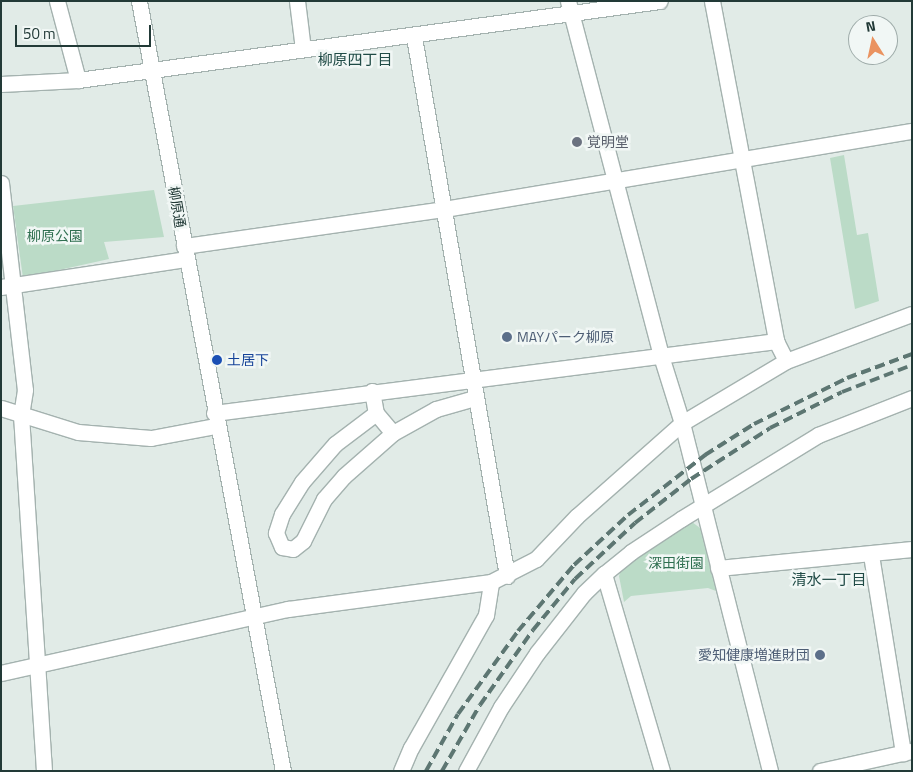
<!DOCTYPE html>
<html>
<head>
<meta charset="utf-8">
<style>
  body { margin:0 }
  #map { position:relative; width:913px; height:772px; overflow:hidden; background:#e1ebe7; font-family:"Titillium Web","Noto Sans JP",sans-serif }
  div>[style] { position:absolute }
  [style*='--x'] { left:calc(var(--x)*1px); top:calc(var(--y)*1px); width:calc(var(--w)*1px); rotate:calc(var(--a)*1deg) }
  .green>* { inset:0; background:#bbdbc7 }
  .roads { filter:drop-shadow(1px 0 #a4b2af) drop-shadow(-1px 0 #a4b2af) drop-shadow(0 1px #a4b2af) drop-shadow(0 -1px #a4b2af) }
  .street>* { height:15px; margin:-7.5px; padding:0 7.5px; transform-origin:7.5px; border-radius:7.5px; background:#fff }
  .secondary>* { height:15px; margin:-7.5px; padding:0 7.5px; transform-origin:7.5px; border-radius:7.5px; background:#fff }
  .rail>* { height:4px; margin-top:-2px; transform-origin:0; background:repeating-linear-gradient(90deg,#5d7672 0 10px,transparent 0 15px) }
  .dots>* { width:14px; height:14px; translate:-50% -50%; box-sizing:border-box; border:2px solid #f1f7f5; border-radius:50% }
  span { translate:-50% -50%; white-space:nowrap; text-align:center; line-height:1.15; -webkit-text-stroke:5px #f1f7f5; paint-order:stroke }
  .worship-label { font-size:14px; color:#5b616d }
  .left { translate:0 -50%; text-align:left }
  .street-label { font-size:14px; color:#223a37 }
  .park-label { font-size:14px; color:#2f6f50 }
  .service-label { font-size:14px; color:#4e5e75 }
  .right { translate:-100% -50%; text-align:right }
  .transit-label { font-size:14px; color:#164399 }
  .neighbourhood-label { font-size:15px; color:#204b46 }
  .frame { position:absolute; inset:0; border:2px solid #223a37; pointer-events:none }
  .north { position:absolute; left:848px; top:15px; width:50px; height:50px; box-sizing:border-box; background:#f1f7f5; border:1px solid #9eaba9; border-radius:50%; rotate:350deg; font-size:14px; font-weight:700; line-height:20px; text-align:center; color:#223a37 }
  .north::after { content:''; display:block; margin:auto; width:18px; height:22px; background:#ea9360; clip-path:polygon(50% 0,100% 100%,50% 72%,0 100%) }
  .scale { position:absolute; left:15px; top:25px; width:136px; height:22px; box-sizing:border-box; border:2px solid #223a37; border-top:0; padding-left:6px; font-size:15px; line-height:18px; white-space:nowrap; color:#223a37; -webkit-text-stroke:4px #f1f7f5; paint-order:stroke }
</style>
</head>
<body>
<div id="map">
  <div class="green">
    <i style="clip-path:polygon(844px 155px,857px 235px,868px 233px,879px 301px,855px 309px,830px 158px)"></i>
    <i style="clip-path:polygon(154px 190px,164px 237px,104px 242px,109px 259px,23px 278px,13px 206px)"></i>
    <i style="clip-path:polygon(692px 522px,700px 528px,716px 591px,708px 588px,631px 596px,624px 602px,619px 576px,622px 567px)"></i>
  </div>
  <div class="roads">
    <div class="street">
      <i style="--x:57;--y:1;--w:82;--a:75.1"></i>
      <i style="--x:297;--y:1;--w:48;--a:82.9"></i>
      <i style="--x:568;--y:1;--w:367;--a:75.3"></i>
      <i style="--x:661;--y:356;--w:70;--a:72.6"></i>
      <i style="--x:682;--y:423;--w:359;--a:75.8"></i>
      <i style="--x:712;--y:1;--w:346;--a:79.3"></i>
      <i style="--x:414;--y:37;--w:547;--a:80.21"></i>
      <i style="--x:1;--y:84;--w:77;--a:-3"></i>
      <i style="--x:78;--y:80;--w:587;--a:-7.73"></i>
      <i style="--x:1;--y:183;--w:208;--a:83.4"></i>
      <i style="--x:25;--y:390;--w:25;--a:99"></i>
      <i style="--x:21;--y:415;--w:357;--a:86.3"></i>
      <i style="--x:184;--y:246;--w:263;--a:-8.1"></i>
      <i style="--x:444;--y:209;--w:474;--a:-9.5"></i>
      <i style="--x:1;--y:287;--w:187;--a:-8.6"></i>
      <i style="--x:372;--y:391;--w:22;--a:80"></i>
      <i style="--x:376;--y:413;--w:26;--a:50"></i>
      <i style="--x:1;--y:408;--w:81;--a:17.3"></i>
      <i style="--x:78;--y:432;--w:73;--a:4.7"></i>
      <i style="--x:151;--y:438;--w:66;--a:-10.5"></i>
      <i style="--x:214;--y:413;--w:567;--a:-7.3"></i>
      <i style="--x:776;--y:341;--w:22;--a:63"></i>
      <i style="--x:376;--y:413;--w:51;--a:142.9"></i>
      <i style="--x:335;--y:444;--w:50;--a:131"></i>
      <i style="--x:302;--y:482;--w:38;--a:122"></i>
      <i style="--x:282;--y:514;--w:20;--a:108"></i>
      <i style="--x:276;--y:533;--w:15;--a:67"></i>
      <i style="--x:282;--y:547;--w:11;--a:10"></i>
      <i style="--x:293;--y:549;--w:13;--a:-39"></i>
      <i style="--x:303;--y:541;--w:47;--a:-63.4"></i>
      <i style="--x:324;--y:499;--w:30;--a:-49"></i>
      <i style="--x:344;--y:476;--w:65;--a:-41.3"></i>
      <i style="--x:393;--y:433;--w:49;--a:-29.2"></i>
      <i style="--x:436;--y:409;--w:41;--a:-15.8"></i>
      <i style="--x:871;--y:555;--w:201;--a:80.8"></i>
      <i style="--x:718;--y:568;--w:195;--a:-5.6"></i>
      <i style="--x:604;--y:574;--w:205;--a:73.6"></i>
      <i style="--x:401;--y:771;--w:25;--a:-67"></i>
      <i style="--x:411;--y:748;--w:153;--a:-60.6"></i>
      <i style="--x:486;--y:615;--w:33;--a:-81"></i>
      <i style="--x:491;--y:582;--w:51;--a:-27.1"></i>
      <i style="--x:536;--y:559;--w:59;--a:-46.4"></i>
      <i style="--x:577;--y:516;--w:140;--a:-41.5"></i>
      <i style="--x:682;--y:423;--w:121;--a:-30.8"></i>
      <i style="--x:786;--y:361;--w:134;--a:-20.5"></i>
      <i style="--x:466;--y:771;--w:73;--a:-61.3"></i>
      <i style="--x:501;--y:707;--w:65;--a:-56.3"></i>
      <i style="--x:537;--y:653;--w:76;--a:-51.9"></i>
      <i style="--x:584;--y:593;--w:28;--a:-44"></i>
      <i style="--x:604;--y:574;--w:35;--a:-39"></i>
      <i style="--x:631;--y:552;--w:60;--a:-33.4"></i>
      <i style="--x:681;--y:519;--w:161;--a:-31.5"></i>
      <i style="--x:818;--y:435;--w:101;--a:-21.5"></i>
      <i style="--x:820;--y:771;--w:93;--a:-12.4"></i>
    </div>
    <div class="secondary">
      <i style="--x:139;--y:1;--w:783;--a:79.41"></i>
      <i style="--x:1;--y:673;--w:294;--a:-12.6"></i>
      <i style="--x:288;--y:609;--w:205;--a:-7.6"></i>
    </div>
  </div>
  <div class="rail">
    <i style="--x:426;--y:771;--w:65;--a:-60.7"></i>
    <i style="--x:458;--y:714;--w:102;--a:-54.1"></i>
    <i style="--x:518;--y:631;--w:87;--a:-49.7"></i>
    <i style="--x:574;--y:565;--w:74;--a:-42.8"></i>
    <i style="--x:628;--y:515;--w:98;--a:-37.9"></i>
    <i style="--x:705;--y:455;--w:58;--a:-32.3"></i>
    <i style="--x:754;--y:424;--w:104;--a:-26.3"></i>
    <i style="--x:847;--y:378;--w:69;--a:-20.3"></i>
    <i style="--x:442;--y:771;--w:76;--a:-60.1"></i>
    <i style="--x:480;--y:705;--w:92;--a:-54.8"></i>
    <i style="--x:533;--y:630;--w:66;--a:-50.5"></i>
    <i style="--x:575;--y:579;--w:82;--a:-43"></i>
    <i style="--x:635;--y:523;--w:71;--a:-38.2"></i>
    <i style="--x:691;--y:479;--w:94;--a:-32.8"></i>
    <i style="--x:770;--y:428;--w:80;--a:-26.6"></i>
    <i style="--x:842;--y:392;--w:75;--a:-21.1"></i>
  </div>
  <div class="dots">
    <i style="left:577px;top:142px;background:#6b7280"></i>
    <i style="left:507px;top:337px;background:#5c6f8a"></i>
    <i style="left:217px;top:360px;background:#1a4fb4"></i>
    <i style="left:820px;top:655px;background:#5c6f8a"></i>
  </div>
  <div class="worship-label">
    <span class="left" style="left:587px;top:142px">覚明堂</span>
  </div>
  <div class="street-label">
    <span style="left:177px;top:207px;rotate:80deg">柳原通</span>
  </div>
  <div class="park-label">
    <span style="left:55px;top:236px">柳原公園</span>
    <span style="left:676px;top:563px">深田街園</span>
  </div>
  <div class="service-label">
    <span class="left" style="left:517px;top:337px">MAYパーク柳原</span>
    <span class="right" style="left:810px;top:655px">愛知健康増進財団</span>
  </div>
  <div class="transit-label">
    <span class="left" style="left:227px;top:360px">土居下</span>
  </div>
  <div class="neighbourhood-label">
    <span style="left:355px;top:60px">柳原四丁目</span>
    <span style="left:829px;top:580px">清水一丁目</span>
  </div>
  <div class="frame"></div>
  <div class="north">N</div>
  <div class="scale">50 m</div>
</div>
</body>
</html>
